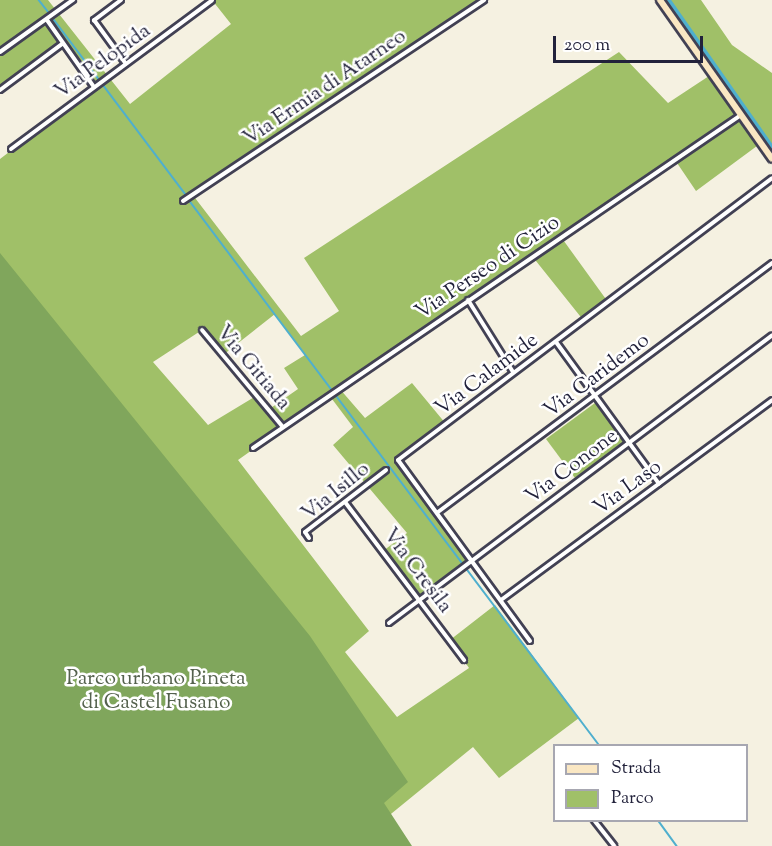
<!DOCTYPE html>
<html>
<head>
<meta charset="utf-8">
<style>
  body { margin:0 }
  #map { position:relative; width:772px; height:846px; overflow:hidden; background:#f5f1e1; font-family:"Sorts Mill Goudy",serif }
  div>[style] { position:absolute }
  [style*='--x'] { left:calc(var(--x)*1px); top:calc(var(--y)*1px); width:calc(var(--w)*1px); rotate:calc(var(--a)*1deg) }
  .green>* { inset:0; background:#a0c068 }
  .forest>* { inset:0; background:#80a65c }
  .stream>* { height:1.5px; margin:-0.75px; padding:0 0.75px; transform-origin:0.75px; border-radius:0.75px; background:#4fafce }
  .canal>* { height:5px; margin:-2.5px; padding:0 2.5px; transform-origin:2.5px; border-radius:2.5px; background:#4fafce }
  .roads { filter:drop-shadow(2px 0 #424154) drop-shadow(-2px 0 #424154) drop-shadow(0 2px #424154) drop-shadow(0 -2px #424154) }
  .street>* { height:4px; margin:-2px; padding:0 2px; transform-origin:2px; border-radius:2px; background:#fff }
  .secondary>* { height:6px; margin:-3px; padding:0 3px; transform-origin:3px; border-radius:3px; background:#fae7c3 }
  span { translate:-50% -50%; white-space:nowrap; text-align:center; line-height:1.15; -webkit-text-stroke:5px #fff; paint-order:stroke }
  .street-label { font-size:21px; color:#22223b }
  .park-label { font-size:21px; color:#54614d }
  .legend { position:absolute; left:553px; top:744px; width:195px; height:78px; box-sizing:border-box; background:#fff; border:2px solid #a7a7b1; margin:0; padding:8px 10px; list-style:none; font-size:18px; color:#22223b }
  .legend li { display:flex; align-items:center; gap:12px; height:30px }
  .legend b { width:30px; border:2px solid #a7a7b1 }
  .scale { position:absolute; left:553px; top:36px; width:150px; height:27px; box-sizing:border-box; border:3px solid #22223b; border-top:0; padding-left:8px; font-size:18px; line-height:21px; white-space:nowrap; color:#22223b; -webkit-text-stroke:4px #fff; paint-order:stroke }
</style>
</head>
<body>
<div id="map">
  <div class="green">
    <i style="clip-path:polygon(evenodd,0 0,48px 0,130px 104px,231px 24px,212px 0,484px 0,192px 194px,301px 336px,339px 311px,304px 258px,619px 52px,668px 103px,712px 74px,761px 143px,696px 191px,675px 160px,561px 237px,608px 302px,584px 321px,532px 256px,339px 388px,365px 418px,412px 383px,446px 424px,399px 460px,473px 560px,421px 599px,383px 551px,407px 533px,333px 445px,353px 427px,329px 395px,238px 460px,369px 631px,345px 652px,397px 717px,469px 668px,450px 640px,495px 605px,579px 718px,499px 778px,473px 747px,386px 818px,0 305px,0 159px,94px 87px,62px 44px,0 90px,0 0,275px 314px,305px 355px,284px 368px,298px 389px,268px 410px,256px 396px,208px 425px,153px 362px,202px 330px,223px 355px,275px 314px)"></i>
    <i style="clip-path:polygon(664px 0,701px 0,732px 45px,772px 73px,772px 155px)"></i>
    <i style="clip-path:polygon(595px 403px,624px 442px,575px 478px,546px 439px)"></i>
  </div>
  <div class="forest">
    <i style="clip-path:polygon(0 253px,310px 636px,408px 782px,384px 803px,412px 846px,0 846px)"></i>
  </div>
  <div class="stream">
    <i style="--x:39;--y:0;--w:18;--a:52"></i>
    <i style="--x:52;--y:17;--w:224;--a:53"></i>
    <i style="--x:189;--y:200;--w:683;--a:53.03"></i>
    <i style="--x:658;--y:820;--w:32;--a:54"></i>
  </div>
  <div class="canal">
    <i style="--x:668;--y:0;--w:181;--a:54.9"></i>
  </div>
  <div class="roads">
    <div class="street">
      <i style="--x:121;--y:0;--w:34;--a:143"></i>
      <i style="--x:94;--y:20;--w:54;--a:54"></i>
      <i style="--x:47;--y:20;--w:82;--a:55"></i>
      <i style="--x:0;--y:52;--w:90;--a:-35.5"></i>
      <i style="--x:0;--y:90;--w:77;--a:-36.6"></i>
      <i style="--x:11;--y:149;--w:250;--a:-36.5"></i>
      <i style="--x:183;--y:201;--w:362;--a:-33.7"></i>
      <i style="--x:468;--y:300;--w:85;--a:58"></i>
      <i style="--x:202;--y:330;--w:125;--a:50.2"></i>
      <i style="--x:556;--y:342;--w:175;--a:54"></i>
      <i style="--x:253;--y:448;--w:591;--a:-34.31"></i>
      <i style="--x:345;--y:502;--w:198;--a:53"></i>
      <i style="--x:438;--y:512;--w:417;--a:-36.7"></i>
      <i style="--x:309;--y:538;--w:7;--a:-124"></i>
      <i style="--x:305;--y:532;--w:102;--a:-37.4"></i>
      <i style="--x:501;--y:600;--w:337;--a:-36.4"></i>
      <i style="--x:389;--y:623;--w:479;--a:-36.9"></i>
      <i style="--x:530;--y:641;--w:224;--a:-126.1"></i>
      <i style="--x:398;--y:460;--w:468;--a:-37"></i>
      <i style="--x:594;--y:820;--w:33;--a:52"></i>
    </div>
    <div class="secondary">
      <i style="--x:660;--y:0;--w:194;--a:54.8"></i>
    </div>
  </div>
  <div class="street-label">
    <span style="left:103px;top:62px;rotate:-36deg">Via Pelopida</span>
    <span style="left:325px;top:88px;rotate:-34deg">Via Ermia di Atarneo</span>
    <span style="left:488px;top:268px;rotate:-34deg">Via Perseo di Cizio</span>
    <span style="left:253px;top:368px;rotate:50deg">Via Gitiada</span>
    <span style="left:487px;top:375px;rotate:-37deg">Via Calamide</span>
    <span style="left:597px;top:376px;rotate:-37deg">Via Caridemo</span>
    <span style="left:572px;top:467px;rotate:-37deg">Via Conone</span>
    <span style="left:628px;top:488px;rotate:-36deg">Via Laso</span>
    <span style="left:336px;top:492px;rotate:-39deg">Via Isillo</span>
    <span style="left:417px;top:571px;rotate:53deg">Via Cresila</span>
  </div>
  <div class="park-label">
    <span style="left:156px;top:691px">Parco urbano Pineta<br>di Castel Fusano</span>
  </div>
  <ul class="legend">
  <li><b style="height:8px;background:#fae7c3"></b>Strada</li>
  <li><b style="height:16px;background:#a0c068"></b>Parco</li>
  </ul>
  <div class="scale">200 m</div>
</div>
</body>
</html>
